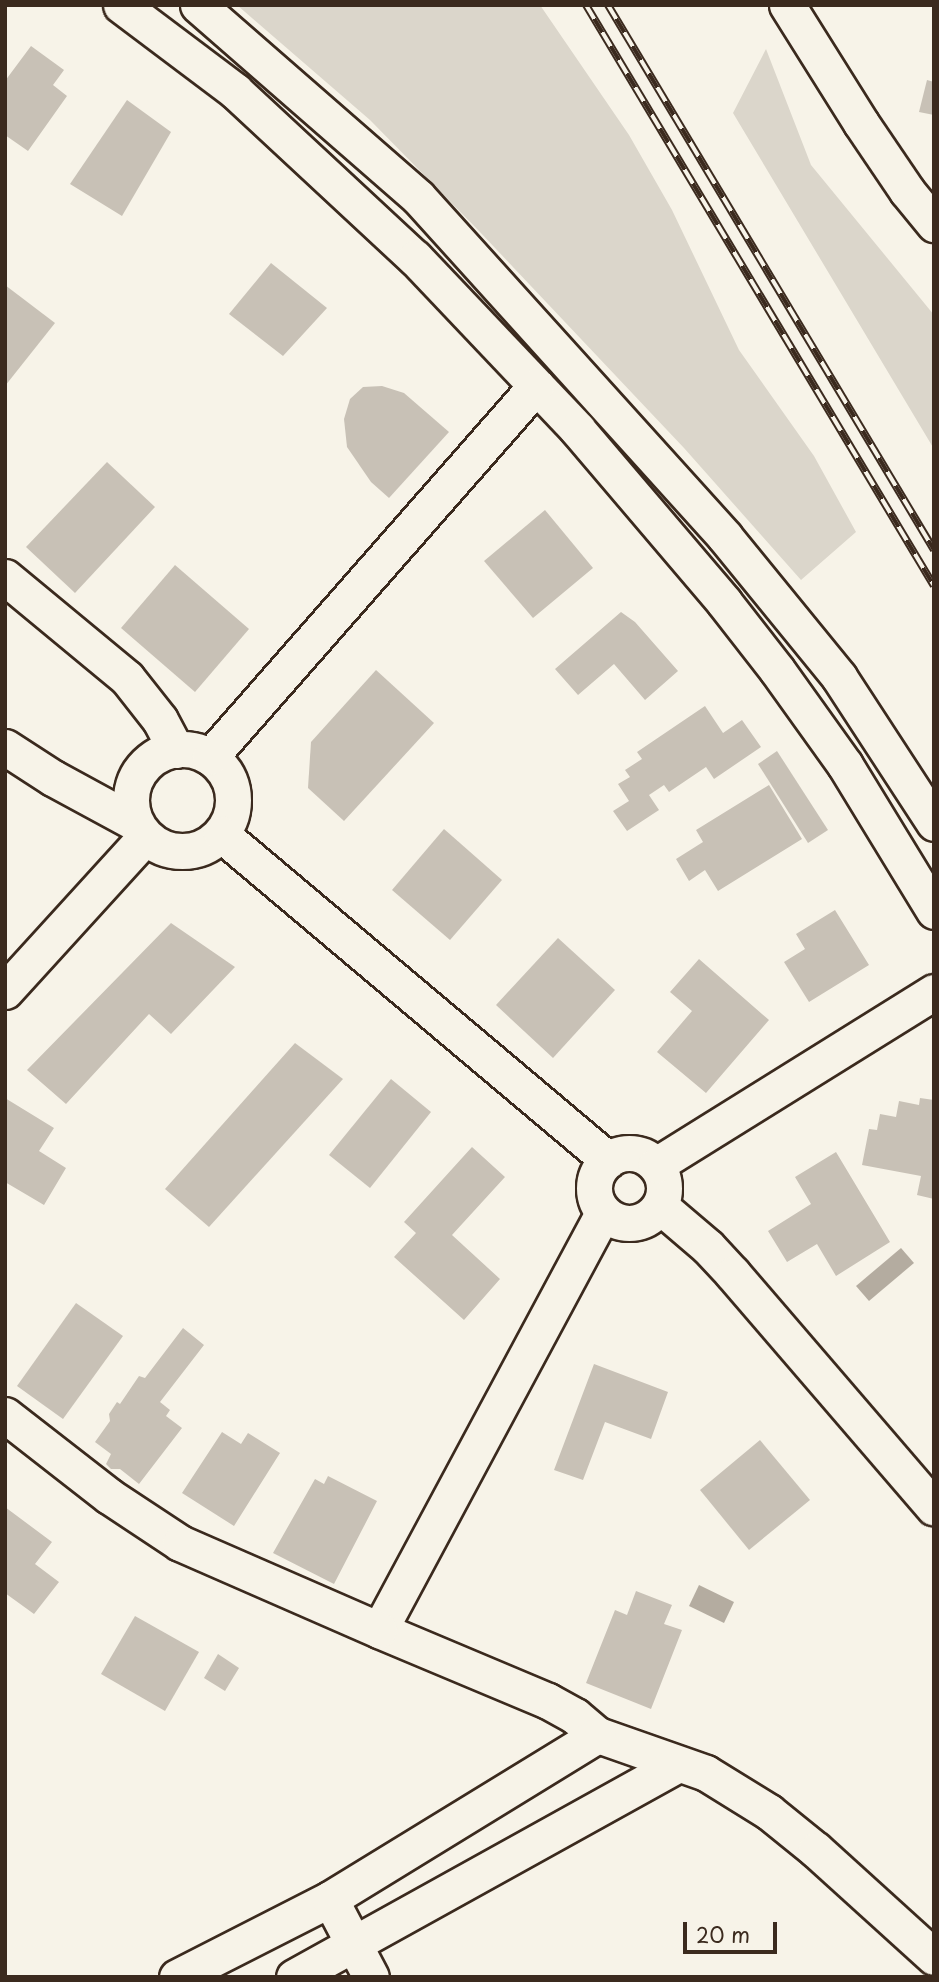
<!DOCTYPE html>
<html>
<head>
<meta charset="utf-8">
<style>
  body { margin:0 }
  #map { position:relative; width:939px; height:1982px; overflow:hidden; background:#f7f3e8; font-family:"Playpen Sans",sans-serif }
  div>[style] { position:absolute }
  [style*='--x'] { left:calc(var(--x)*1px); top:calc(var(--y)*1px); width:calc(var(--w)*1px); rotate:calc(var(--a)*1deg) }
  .green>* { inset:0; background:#dbd6cb }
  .water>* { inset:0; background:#b4aca0 }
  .building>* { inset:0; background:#c8c1b6 }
  .roads { filter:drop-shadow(2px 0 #3b2a1e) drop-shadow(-2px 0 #3b2a1e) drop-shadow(0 2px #3b2a1e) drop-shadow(0 -2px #3b2a1e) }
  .minor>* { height:35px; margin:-17.5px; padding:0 17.5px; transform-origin:17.5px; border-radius:17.5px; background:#f7f3e8 }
  .minor>.ring { margin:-17.5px; padding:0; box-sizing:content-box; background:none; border:35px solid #f7f3e8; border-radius:50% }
  .rail>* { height:8px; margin-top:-4px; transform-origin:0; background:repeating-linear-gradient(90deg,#f7f3e8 0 16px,#3b2a1e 0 32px); box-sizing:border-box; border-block:2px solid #3b2a1e }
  span { translate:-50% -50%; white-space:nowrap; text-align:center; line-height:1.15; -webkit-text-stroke:5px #f7f3e8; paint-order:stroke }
  .frame { position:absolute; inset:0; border:7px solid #3b2a1e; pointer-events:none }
  .scale { position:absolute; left:683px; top:1922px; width:94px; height:32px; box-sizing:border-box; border:4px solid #3b2a1e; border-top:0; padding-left:9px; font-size:21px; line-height:24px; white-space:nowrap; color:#3b2a1e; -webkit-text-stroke:5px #f7f3e8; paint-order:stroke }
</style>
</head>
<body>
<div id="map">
  <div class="green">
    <i style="clip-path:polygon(237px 5px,540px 5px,629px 135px,672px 210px,739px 350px,814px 456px,856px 532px,801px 580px,684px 448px,479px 231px,370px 120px)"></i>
    <i style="clip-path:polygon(766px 49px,811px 165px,934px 315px,934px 449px,733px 113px)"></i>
  </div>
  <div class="water">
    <i style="clip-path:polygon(901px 1248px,914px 1263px,869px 1301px,856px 1286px)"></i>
    <i style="clip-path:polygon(699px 1585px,734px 1602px,724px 1623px,689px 1606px)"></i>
  </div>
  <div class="building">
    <i style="clip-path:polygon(31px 46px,64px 70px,53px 85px,67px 96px,28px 151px,5px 135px,5px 81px)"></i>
    <i style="clip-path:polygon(927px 80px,934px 82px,934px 115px,919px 112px)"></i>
    <i style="clip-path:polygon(127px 100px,171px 132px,122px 216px,70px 184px)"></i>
    <i style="clip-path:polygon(271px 263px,327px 308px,283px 356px,229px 314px)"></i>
    <i style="clip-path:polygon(5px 285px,55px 323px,5px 386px)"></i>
    <i style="clip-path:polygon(382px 386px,404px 393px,449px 432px,389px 498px,371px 482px,347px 447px,344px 419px,350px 399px,363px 387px)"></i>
    <i style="clip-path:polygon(107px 462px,155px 507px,75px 593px,26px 547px)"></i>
    <i style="clip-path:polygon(545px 510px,593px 568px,533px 618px,484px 561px)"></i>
    <i style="clip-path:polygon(175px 565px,249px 629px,195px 692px,121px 628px)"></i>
    <i style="clip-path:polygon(621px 612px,635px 622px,678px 671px,645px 700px,614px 664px,578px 695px,555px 669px)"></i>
    <i style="clip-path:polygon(376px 670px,434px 723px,344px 821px,308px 788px,311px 742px)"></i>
    <i style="clip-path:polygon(705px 706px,723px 733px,742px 720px,761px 747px,714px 779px,706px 767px,669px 792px,664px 785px,649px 795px,659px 810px,627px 831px,613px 811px,629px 801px,618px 784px,630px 777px,625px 770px,642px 759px,637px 752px)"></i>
    <i style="clip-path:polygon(777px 751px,828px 830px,808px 843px,758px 764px)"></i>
    <i style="clip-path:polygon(769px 785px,802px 839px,718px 891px,705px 870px,689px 881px,676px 859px,703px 842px,696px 830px)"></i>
    <i style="clip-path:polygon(444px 829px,502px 880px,450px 940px,392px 890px)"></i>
    <i style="clip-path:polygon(835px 910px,869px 965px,809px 1002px,784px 962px,805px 949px,796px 934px)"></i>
    <i style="clip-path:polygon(171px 923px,235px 967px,171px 1034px,149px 1014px,66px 1104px,27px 1070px)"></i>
    <i style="clip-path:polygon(558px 938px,615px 990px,553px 1058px,496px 1005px)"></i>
    <i style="clip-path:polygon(699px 959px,769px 1020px,706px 1093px,657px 1052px,692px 1011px,670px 992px)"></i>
    <i style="clip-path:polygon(295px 1043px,343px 1079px,209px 1227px,165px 1189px)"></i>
    <i style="clip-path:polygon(391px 1079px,431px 1112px,370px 1188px,329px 1155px)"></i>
    <i style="clip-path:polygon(5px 1098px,54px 1128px,39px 1151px,66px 1168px,44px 1205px,5px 1182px)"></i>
    <i style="clip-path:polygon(920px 1098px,934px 1100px,934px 1199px,917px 1195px,921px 1176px,862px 1165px,869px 1129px,877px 1130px,880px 1114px,896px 1117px,899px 1101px,919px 1105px)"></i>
    <i style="clip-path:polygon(472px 1147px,505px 1177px,452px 1235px,500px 1279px,464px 1320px,394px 1257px,416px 1233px,404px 1222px)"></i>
    <i style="clip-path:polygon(836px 1152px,890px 1242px,836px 1276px,817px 1244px,787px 1262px,768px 1231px,811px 1204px,795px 1177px)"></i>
    <i style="clip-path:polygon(76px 1303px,123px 1336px,63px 1419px,17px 1386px)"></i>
    <i style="clip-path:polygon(183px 1328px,204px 1345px,160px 1402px,170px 1410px,166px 1416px,182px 1428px,139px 1484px,120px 1469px,111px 1469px,106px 1464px,111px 1454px,95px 1442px,110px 1421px,109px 1414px,117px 1402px,120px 1404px,139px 1376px,145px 1378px)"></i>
    <i style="clip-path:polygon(594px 1364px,668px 1392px,651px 1439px,605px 1422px,583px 1480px,554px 1470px)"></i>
    <i style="clip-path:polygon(222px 1432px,241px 1444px,248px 1433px,280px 1453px,234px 1526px,182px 1493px)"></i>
    <i style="clip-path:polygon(760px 1440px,810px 1500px,749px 1550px,700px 1490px)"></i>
    <i style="clip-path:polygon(328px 1476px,377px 1501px,334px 1584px,273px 1553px,315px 1479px,324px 1484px)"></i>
    <i style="clip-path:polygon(5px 1507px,52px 1542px,35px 1564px,59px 1582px,34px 1614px,5px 1593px)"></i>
    <i style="clip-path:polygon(636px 1591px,672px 1605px,664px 1624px,682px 1630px,651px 1709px,586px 1683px,615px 1610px,627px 1615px)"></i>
    <i style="clip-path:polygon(135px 1616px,199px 1652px,165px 1711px,101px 1674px)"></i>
    <i style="clip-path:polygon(218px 1654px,239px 1668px,225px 1691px,204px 1678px)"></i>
  </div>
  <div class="roads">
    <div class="minor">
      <i style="--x:121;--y:5;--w:143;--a:37"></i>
      <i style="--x:235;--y:91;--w:246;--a:42.9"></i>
      <i style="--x:415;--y:258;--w:236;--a:46.5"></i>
      <i style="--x:577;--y:429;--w:227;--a:49.6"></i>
      <i style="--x:724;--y:602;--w:86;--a:52.1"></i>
      <i style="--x:777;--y:670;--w:117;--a:54.4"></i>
      <i style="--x:845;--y:765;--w:171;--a:58.6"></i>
      <i style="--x:198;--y:5;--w:292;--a:41.1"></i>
      <i style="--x:418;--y:197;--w:458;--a:47.9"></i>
      <i style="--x:725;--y:537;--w:181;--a:50.8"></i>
      <i style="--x:839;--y:677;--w:174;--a:56.9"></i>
      <i style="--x:787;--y:5;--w:139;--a:57.9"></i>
      <i style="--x:861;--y:123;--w:82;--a:55.9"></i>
      <i style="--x:907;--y:191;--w:43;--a:50.7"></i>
      <i style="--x:5;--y:577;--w:158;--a:39.6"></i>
      <i style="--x:127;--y:678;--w:53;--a:51.8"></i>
      <i style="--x:160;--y:720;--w:34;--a:62"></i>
      <i style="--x:5;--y:747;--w:57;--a:32.9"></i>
      <i style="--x:53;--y:778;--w:94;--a:28.5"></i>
      <i class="ring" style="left:131px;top:749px;width:67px;height:67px"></i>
      <i style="--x:210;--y:757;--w:494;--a:-48.7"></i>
      <i style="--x:221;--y:834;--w:506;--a:40.11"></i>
      <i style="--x:5;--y:991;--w:208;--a:-47.7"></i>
      <i class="ring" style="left:594px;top:1153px;width:35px;height:35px"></i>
      <i style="--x:656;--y:1165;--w:327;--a:-31.9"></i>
      <i style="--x:660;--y:1206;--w:63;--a:40.5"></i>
      <i style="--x:708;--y:1247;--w:37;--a:47"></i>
      <i style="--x:733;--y:1274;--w:308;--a:49.3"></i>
      <i style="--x:603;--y:1213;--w:473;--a:118.2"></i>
      <i style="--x:379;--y:1630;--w:183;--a:22.8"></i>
      <i style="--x:548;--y:1701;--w:31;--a:29"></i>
      <i style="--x:575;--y:1716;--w:30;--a:40"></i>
      <i style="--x:598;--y:1735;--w:114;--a:19.4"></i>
      <i style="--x:706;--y:1773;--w:74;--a:31.8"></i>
      <i style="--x:769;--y:1812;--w:60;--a:39"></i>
      <i style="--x:816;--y:1850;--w:159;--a:42.2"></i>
      <i style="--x:5;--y:1415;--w:132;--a:37.9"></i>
      <i style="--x:109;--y:1496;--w:85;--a:33.5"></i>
      <i style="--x:180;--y:1543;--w:217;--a:23.6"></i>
      <i style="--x:330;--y:1899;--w:88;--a:62.3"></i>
      <i style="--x:177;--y:1977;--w:172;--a:-27"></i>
      <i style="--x:330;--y:1899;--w:314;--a:-31.5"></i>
      <i style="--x:294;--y:1977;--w:438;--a:-29"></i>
    </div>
  </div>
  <div class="rail">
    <i style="--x:586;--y:5;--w:677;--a:59.08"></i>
    <i style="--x:608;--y:5;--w:635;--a:59.11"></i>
  </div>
  <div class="frame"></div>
  <div class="scale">20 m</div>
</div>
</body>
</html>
